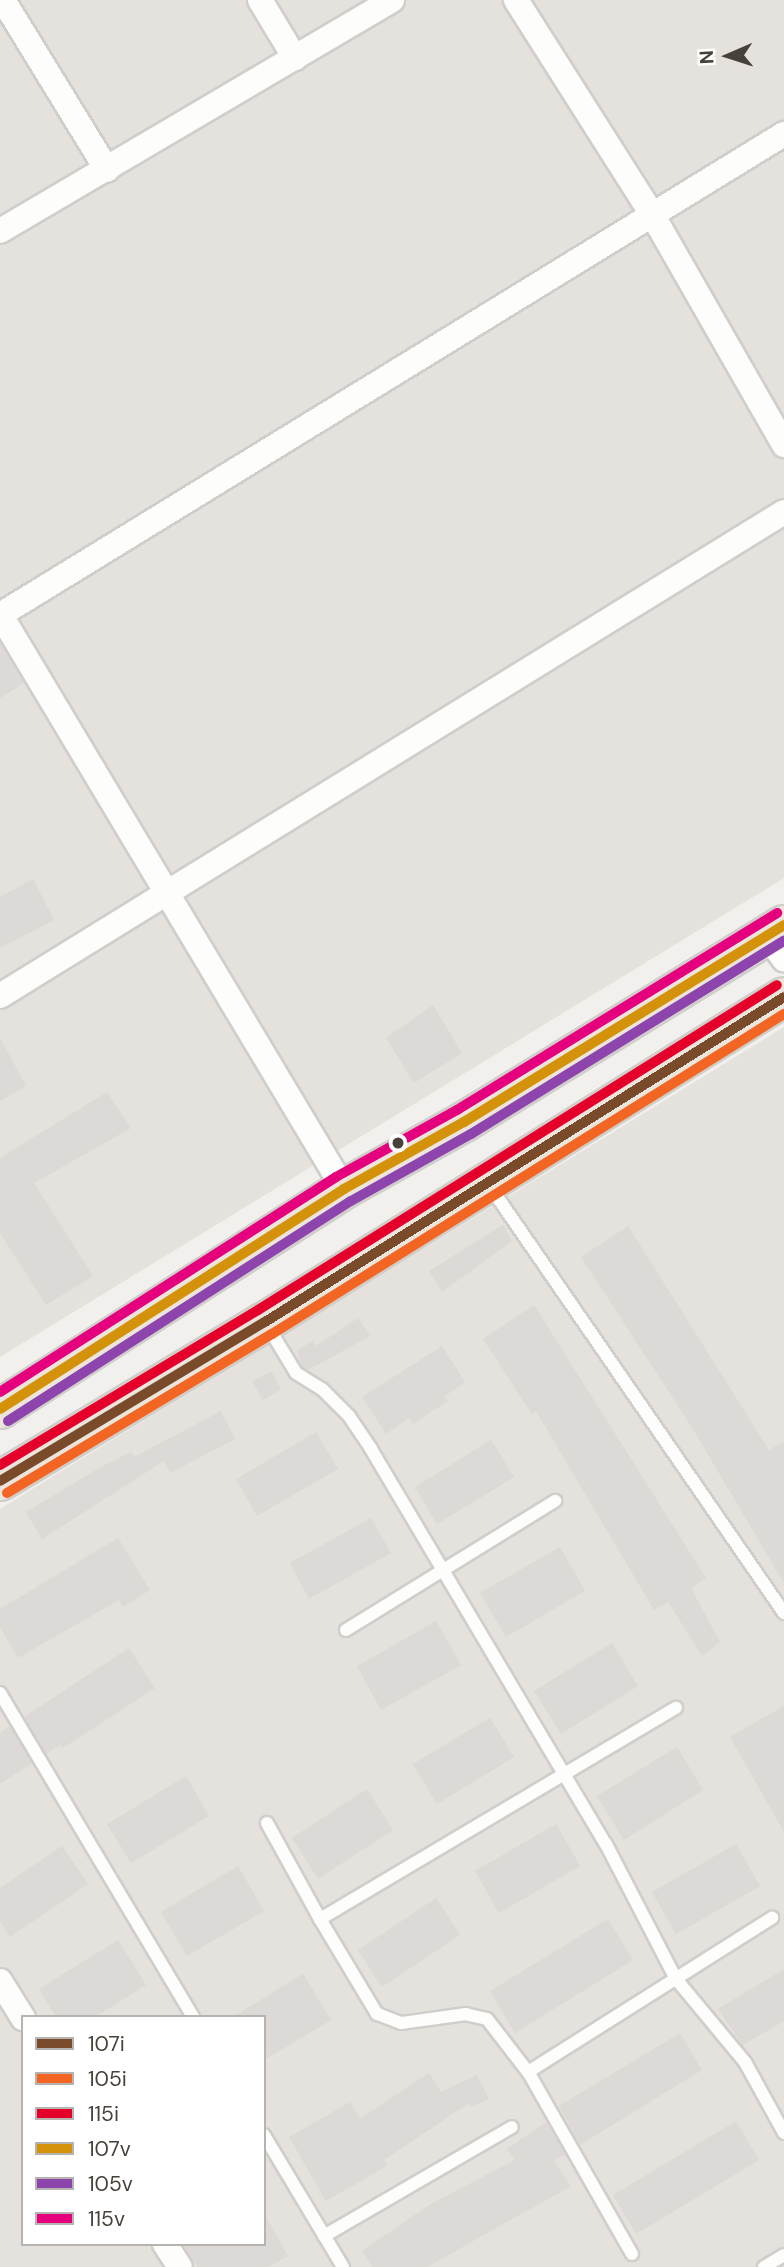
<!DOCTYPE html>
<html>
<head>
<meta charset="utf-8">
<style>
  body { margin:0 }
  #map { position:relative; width:784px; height:2267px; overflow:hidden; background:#f2f0ed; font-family:"DM Sans",sans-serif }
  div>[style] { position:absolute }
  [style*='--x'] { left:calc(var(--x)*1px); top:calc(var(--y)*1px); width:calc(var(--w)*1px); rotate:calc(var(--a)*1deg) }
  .residential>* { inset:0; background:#e5e1dc }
  .building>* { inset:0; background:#dcd9d6 }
  .roads { filter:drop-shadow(2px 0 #d0cecb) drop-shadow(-2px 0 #d0cecb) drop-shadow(0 2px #d0cecb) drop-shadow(0 -2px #d0cecb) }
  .lane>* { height:12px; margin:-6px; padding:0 6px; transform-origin:6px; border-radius:6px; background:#fdfdfc }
  .street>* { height:24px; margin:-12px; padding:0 12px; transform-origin:12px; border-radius:12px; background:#fdfdfc }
  .highway>* { height:38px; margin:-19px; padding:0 19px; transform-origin:19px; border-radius:19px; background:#ece5dc }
  .bus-1>* { height:10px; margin:-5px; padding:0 5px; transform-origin:5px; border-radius:5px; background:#7a4b2a }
  .bus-2>* { height:10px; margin:-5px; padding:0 5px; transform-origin:5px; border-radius:5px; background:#f26522 }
  .bus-3>* { height:10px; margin:-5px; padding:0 5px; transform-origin:5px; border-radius:5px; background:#e4002b }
  .bus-4>* { height:10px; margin:-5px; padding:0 5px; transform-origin:5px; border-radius:5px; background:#d4920b }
  .bus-5>* { height:10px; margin:-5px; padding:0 5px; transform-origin:5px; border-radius:5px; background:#8e44ad }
  .bus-6>* { height:10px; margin:-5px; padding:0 5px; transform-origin:5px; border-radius:5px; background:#e5007d }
  .dots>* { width:19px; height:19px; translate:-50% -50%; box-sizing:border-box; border:4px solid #fff; border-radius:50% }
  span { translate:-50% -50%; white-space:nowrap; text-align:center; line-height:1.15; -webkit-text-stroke:5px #fff; paint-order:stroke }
  .legend { position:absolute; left:21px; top:2015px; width:245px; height:231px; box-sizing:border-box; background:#fff; border:2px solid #b6b3b0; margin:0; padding:9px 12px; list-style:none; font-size:21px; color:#484139 }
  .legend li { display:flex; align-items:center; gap:14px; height:35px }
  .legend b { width:35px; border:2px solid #b6b3b0 }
  .north { position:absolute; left:693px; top:21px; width:70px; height:70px; -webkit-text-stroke:5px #fff; paint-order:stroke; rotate:267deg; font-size:19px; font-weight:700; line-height:28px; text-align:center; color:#484139 }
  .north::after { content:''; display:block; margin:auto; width:24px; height:32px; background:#484139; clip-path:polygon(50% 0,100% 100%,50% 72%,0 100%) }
</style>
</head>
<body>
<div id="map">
  <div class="residential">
    <i style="clip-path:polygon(0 0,784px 0,784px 878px,0 1357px)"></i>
    <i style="clip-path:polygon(evenodd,784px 1027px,784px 2267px,0 2267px,0 1509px,784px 1027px,23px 2017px,264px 2017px,264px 2244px,23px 2244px,23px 2017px)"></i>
  </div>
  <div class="building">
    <i style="clip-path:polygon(0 643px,24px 683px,0 698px)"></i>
    <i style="clip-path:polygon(33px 879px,54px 920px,0 948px,0 897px)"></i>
    <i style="clip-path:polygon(433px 1005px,462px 1053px,414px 1083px,386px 1038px)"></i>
    <i style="clip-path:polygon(0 1038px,26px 1086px,0 1101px)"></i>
    <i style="clip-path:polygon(107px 1092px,131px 1128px,34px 1183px,93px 1276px,46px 1305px,0 1233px,0 1158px)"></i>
    <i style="clip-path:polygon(503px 1225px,512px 1241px,442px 1292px,429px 1271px)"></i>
    <i style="clip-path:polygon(628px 1226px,769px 1450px,784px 1442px,784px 1583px,693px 1429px,581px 1257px)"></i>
    <i style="clip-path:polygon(534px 1305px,706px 1578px,691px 1588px,720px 1642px,702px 1656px,668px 1602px,654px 1610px,536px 1411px,532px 1414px,483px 1339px)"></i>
    <i style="clip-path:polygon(358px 1318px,370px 1336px,308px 1370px,302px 1367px,297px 1350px,313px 1341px,316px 1346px)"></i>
    <i style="clip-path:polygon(442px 1346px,465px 1382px,445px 1396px,448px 1401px,413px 1424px,409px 1418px,386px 1434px,362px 1397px)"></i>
    <i style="clip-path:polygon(271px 1371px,281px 1389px,263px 1400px,252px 1382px)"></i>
    <i style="clip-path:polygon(221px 1411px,235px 1439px,170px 1473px,164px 1461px,42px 1539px,26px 1512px,101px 1467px,131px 1452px,134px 1457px)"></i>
    <i style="clip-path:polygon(316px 1432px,338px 1469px,257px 1516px,236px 1479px)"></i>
    <i style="clip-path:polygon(491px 1440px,514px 1477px,437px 1524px,415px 1487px)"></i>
    <i style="clip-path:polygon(371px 1518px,391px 1553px,309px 1599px,290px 1563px)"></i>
    <i style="clip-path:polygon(118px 1538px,150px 1590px,123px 1607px,119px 1600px,18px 1658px,0 1627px,0 1609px)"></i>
    <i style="clip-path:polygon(560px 1547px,585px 1591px,506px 1637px,480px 1593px)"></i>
    <i style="clip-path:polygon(436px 1621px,461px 1665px,381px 1710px,357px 1666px)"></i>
    <i style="clip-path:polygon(612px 1643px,638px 1686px,561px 1734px,534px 1691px)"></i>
    <i style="clip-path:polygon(129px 1648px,155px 1688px,63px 1748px,60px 1745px,46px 1754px,24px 1717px)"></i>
    <i style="clip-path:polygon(784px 1706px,784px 1832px,730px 1737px)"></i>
    <i style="clip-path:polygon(490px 1718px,514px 1757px,437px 1804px,413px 1764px)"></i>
    <i style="clip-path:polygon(10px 1726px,32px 1763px,0 1784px,0 1733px)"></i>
    <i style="clip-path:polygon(677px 1747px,703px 1790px,624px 1840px,597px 1796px)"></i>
    <i style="clip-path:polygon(186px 1776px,209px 1816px,131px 1863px,107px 1824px)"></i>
    <i style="clip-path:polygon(367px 1789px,393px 1830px,318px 1879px,292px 1838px)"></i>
    <i style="clip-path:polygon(556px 1824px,580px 1866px,499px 1913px,475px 1871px)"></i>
    <i style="clip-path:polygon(736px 1844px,760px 1886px,676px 1934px,652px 1892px)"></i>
    <i style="clip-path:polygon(62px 1846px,88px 1884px,10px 1937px,0 1921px,0 1888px)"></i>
    <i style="clip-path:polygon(238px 1866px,264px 1911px,187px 1956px,161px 1912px)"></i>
    <i style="clip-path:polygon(436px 1898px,460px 1935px,382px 1987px,358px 1950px)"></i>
    <i style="clip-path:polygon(608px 1919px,633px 1960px,515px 2033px,490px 1991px)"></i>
    <i style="clip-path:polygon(118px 1940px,146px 1985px,95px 2017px,56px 2017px,39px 1989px)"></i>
    <i style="clip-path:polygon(784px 1969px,784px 2021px,743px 2045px,718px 2009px)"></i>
    <i style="clip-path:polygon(303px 1974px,331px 2020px,264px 2060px,264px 2017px,233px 2017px)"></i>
    <i style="clip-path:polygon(680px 2033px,702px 2070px,580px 2145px,559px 2106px)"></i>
    <i style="clip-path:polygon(429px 2073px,441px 2092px,477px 2075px,489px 2099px,471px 2107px,469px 2103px,384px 2160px,387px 2166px,326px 2201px,289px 2137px,350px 2102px,360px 2119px)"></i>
    <i style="clip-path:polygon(736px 2121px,759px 2160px,636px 2234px,613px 2195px)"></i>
    <i style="clip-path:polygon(546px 2122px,565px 2154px,554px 2161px,571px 2186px,427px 2267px,372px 2267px,362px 2251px,429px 2205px,515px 2160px,507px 2149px)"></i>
    <i style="clip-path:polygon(264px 2213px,288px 2256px,268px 2267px,197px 2267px,183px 2244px,264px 2244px)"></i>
  </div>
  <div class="roads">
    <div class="lane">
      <i style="--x:489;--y:1185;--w:520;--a:55.42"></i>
      <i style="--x:267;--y:1325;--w:56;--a:58.9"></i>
      <i style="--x:296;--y:1373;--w:31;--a:32"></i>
      <i style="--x:322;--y:1389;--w:38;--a:45"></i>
      <i style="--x:349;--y:1416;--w:40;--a:56"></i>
      <i style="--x:371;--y:1449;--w:460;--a:59.3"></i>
      <i style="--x:606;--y:1844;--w:152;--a:62.6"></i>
      <i style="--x:676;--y:1979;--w:108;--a:50.3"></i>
      <i style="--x:745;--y:2062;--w:81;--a:61.2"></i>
      <i style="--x:346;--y:1630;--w:246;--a:-31.7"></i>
      <i style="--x:0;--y:1693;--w:377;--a:59.2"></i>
      <i style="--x:267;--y:1823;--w:110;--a:61.1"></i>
      <i style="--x:528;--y:2072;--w:289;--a:-32.3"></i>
      <i style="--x:264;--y:2135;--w:154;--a:59.1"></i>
      <i style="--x:324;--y:2236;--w:217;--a:-30.1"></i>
      <i style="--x:632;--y:2254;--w:210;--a:-119.7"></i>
      <i style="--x:528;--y:2072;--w:67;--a:-127.7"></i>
      <i style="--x:487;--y:2019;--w:22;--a:-167"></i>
      <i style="--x:466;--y:2014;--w:66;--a:172.1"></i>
      <i style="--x:401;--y:2023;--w:26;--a:-159"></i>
      <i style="--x:377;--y:2014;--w:111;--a:-121"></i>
      <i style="--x:320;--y:1919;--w:414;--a:-30.7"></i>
      <i style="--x:764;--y:2267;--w:23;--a:-31"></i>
    </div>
    <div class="street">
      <i style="--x:3;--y:0;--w:199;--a:58.5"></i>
      <i style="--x:260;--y:0;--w:68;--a:58.9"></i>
      <i style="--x:516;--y:0;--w:256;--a:57.6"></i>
      <i style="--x:653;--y:216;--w:264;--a:60.2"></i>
      <i style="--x:0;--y:231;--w:455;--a:-30.5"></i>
      <i style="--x:0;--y:614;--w:670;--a:59.11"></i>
      <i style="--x:0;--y:615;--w:920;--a:-31.53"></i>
      <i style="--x:767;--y:936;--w:29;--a:54"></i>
      <i style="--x:0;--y:996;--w:921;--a:-31.69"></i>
      <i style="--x:0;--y:1981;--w:44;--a:58.1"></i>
      <i style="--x:165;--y:2244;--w:27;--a:57"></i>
    </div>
    <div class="highway">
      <i style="--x:0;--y:1409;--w:408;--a:-32.6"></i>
      <i style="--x:344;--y:1189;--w:137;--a:-29.2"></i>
      <i style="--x:464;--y:1122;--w:376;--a:-31.6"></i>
      <i style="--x:0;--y:1481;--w:309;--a:-31"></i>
      <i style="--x:265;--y:1322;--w:612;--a:-32.05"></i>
    </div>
  </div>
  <div class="bus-1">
    <i style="--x:0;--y:1481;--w:309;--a:-31"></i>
    <i style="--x:265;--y:1322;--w:612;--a:-32.05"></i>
  </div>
  <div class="bus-2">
    <i style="--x:7;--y:1493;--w:309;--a:-31"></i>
    <i style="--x:272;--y:1334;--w:604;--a:-32.01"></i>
  </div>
  <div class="bus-3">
    <i style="--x:0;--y:1465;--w:301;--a:-31"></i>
    <i style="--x:258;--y:1310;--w:612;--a:-32.05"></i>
  </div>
  <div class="bus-4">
    <i style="--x:0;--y:1409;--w:408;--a:-32.6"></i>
    <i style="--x:344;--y:1189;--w:137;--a:-29.2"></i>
    <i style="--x:464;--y:1122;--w:376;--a:-31.6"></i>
  </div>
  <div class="bus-5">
    <i style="--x:8;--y:1421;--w:407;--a:-32.7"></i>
    <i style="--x:351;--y:1201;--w:137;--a:-29.2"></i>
    <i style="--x:471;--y:1134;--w:368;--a:-31.7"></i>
  </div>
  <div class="bus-6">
    <i style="--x:0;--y:1392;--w:399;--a:-32.6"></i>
    <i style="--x:336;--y:1177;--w:138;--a:-29"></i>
    <i style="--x:457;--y:1110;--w:376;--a:-31.6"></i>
  </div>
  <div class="dots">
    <i style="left:398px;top:1143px;background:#484139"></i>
  </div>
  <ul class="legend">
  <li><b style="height:9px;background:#7a4b2a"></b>107i</li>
  <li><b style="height:9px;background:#f26522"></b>105i</li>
  <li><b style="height:9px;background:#e4002b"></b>115i</li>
  <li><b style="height:9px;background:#d4920b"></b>107v</li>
  <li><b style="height:9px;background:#8e44ad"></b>105v</li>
  <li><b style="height:9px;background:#e5007d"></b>115v</li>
  </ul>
  <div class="north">N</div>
</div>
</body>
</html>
